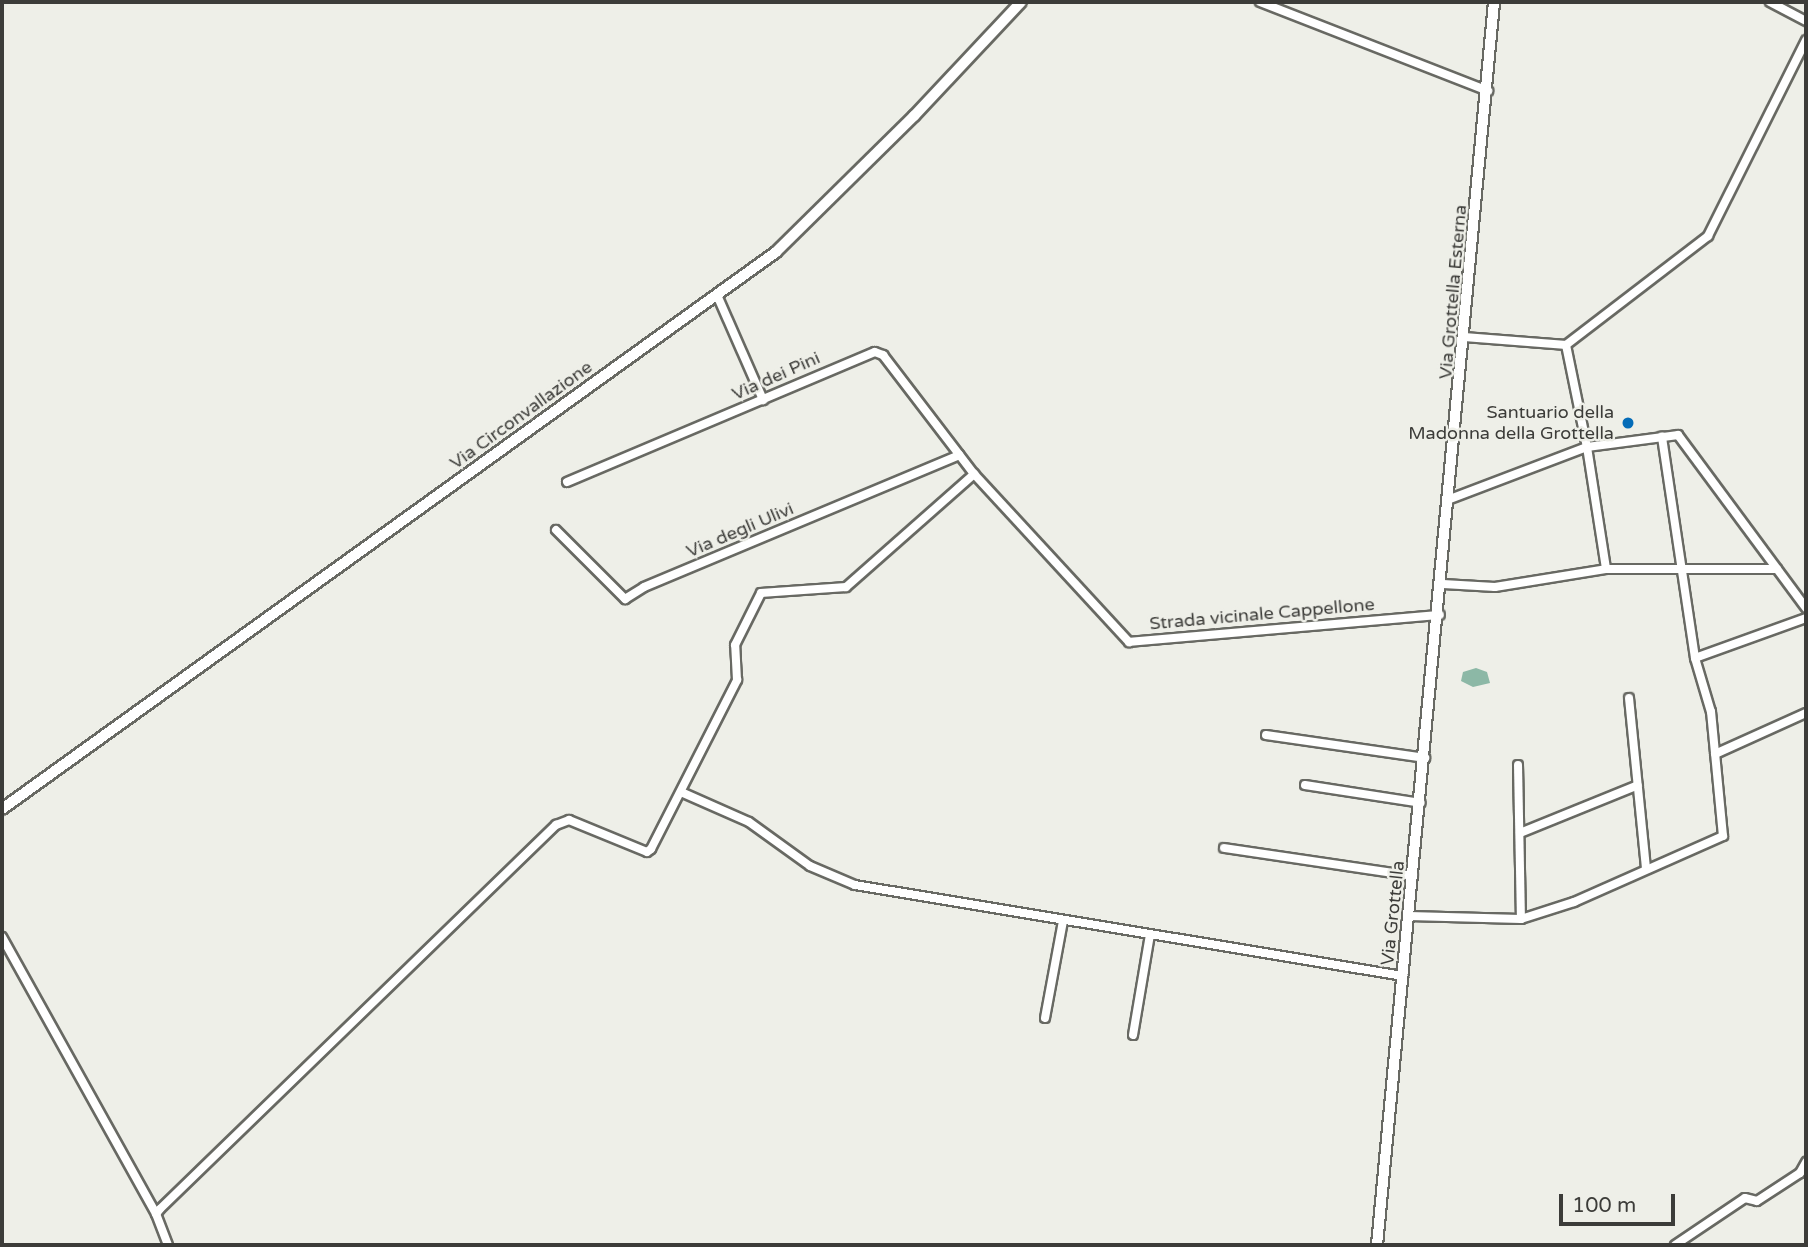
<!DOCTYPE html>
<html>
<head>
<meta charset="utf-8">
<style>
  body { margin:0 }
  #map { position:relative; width:1808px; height:1247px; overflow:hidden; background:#eeefe8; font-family:"Varela Round",sans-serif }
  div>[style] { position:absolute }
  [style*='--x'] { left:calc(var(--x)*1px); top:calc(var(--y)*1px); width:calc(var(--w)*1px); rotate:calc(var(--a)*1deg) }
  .water>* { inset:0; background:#8cb8a6 }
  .roads { filter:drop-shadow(2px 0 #686963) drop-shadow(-2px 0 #686963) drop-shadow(0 2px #686963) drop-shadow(0 -2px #686963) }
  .minor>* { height:8px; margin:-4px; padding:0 4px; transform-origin:4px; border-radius:4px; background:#fff }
  .tertiary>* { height:10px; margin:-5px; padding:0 5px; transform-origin:5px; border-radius:5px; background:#fff }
  .secondary>* { height:10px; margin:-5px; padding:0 5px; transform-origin:5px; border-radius:5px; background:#fff }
  .dots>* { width:19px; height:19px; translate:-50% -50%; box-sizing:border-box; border:4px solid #eeefe8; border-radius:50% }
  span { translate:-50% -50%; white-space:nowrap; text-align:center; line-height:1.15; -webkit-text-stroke:5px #eeefe8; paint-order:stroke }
  .street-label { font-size:18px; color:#3c3c39 }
  .poi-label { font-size:18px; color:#3c3c39 }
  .right { translate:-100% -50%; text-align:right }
  .frame { position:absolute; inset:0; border:4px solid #3c3c39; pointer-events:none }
  .scale { position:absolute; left:1559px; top:1194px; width:116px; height:32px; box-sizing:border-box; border:4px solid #3c3c39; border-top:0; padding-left:9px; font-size:21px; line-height:24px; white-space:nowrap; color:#3c3c39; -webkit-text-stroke:5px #eeefe8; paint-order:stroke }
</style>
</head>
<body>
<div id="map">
  <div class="water">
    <i style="clip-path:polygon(1476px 668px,1487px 672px,1490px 683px,1473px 687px,1461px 681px,1463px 672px)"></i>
  </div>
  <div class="roads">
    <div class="minor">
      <i style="--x:1260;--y:2;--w:245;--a:21.3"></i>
      <i style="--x:1770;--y:2;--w:41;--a:27.8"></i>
      <i style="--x:717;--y:295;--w:115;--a:66.3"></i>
      <i style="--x:1465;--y:337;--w:101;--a:4.5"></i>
      <i style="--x:1566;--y:345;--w:179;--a:-37.5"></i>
      <i style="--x:1708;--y:236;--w:219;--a:-63.4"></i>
      <i style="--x:1566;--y:345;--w:104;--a:78.4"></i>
      <i style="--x:1587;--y:447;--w:92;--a:-7.5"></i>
      <i style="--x:1678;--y:435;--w:215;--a:53.5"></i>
      <i style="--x:567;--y:482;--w:334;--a:-22.9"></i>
      <i style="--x:875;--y:352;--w:9;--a:21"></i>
      <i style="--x:883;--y:355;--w:150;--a:52.6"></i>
      <i style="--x:974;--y:474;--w:229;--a:47.3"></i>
      <i style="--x:1129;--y:642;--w:312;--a:-5"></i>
      <i style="--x:1450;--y:499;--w:147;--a:-20.8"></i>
      <i style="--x:1587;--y:447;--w:123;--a:81.1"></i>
      <i style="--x:556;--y:530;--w:98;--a:45"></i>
      <i style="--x:625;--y:599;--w:22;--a:-32"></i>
      <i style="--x:644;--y:587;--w:342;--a:-22.7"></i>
      <i style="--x:1443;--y:584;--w:52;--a:3.3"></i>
      <i style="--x:1495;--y:587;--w:112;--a:-9.2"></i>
      <i style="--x:1606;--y:569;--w:171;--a:0"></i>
      <i style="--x:1695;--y:658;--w:118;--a:-19.8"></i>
      <i style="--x:1629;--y:698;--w:170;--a:84.3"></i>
      <i style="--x:1266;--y:735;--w:161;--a:8.2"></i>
      <i style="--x:1715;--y:754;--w:100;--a:-24.3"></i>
      <i style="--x:1518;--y:765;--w:154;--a:88.9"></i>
      <i style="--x:1305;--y:785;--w:117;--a:8.8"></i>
      <i style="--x:681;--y:792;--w:74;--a:23.8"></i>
      <i style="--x:749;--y:822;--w:75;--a:35.8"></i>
      <i style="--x:810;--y:866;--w:49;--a:22.9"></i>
      <i style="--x:855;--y:885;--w:556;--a:9.43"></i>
      <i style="--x:1520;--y:833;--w:127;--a:-22.1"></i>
      <i style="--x:1224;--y:848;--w:191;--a:8.4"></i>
      <i style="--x:1409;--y:916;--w:112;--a:1.5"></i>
      <i style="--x:1521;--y:919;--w:56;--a:-17.8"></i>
      <i style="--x:1574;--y:902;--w:163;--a:-23.9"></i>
      <i style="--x:1723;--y:836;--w:125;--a:-95.5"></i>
      <i style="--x:1711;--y:712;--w:56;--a:-106.5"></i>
      <i style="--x:1695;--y:658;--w:224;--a:-98.5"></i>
      <i style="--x:2;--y:937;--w:317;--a:60.9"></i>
      <i style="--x:1045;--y:1018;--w:99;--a:-79.5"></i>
      <i style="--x:1133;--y:1035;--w:101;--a:-80.4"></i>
      <i style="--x:168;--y:1245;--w:33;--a:-111"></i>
      <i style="--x:156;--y:1214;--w:6;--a:-51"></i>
      <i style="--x:160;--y:1209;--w:552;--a:-44.12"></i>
      <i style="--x:556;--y:825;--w:14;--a:-21"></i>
      <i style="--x:569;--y:820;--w:84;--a:22.3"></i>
      <i style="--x:647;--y:852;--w:5;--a:-37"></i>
      <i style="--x:651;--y:849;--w:190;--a:-63"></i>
      <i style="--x:737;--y:680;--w:35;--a:-93"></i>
      <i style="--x:735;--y:645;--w:58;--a:-63.4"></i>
      <i style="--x:761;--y:593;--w:85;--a:-4"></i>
      <i style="--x:846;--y:587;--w:171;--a:-41.4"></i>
      <i style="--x:1675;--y:1245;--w:84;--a:-33.9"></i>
      <i style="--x:1745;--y:1198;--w:12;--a:14"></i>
      <i style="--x:1757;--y:1201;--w:51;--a:-33.1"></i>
      <i style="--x:1800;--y:1173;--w:13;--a:-61"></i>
    </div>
    <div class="tertiary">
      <i style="--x:1377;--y:1245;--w:1248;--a:-84.62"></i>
    </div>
    <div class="secondary">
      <i style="--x:2;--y:809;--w:954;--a:-35.74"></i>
      <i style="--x:776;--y:252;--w:194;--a:-44.6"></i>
      <i style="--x:914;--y:116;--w:156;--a:-46.8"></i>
    </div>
  </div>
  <div class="dots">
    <i style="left:1628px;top:423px;background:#046cb8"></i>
  </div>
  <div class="street-label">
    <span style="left:1453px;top:292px;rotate:-85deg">Via Grottella Esterna</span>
    <span style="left:776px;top:376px;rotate:-24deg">Via dei Pini</span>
    <span style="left:521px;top:415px;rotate:-36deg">Via Circonvallazione</span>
    <span style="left:740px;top:530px;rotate:-23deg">Via degli Ulivi</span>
    <span style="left:1262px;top:614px;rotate:-5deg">Strada vicinale Cappellone</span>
    <span style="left:1393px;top:913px;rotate:-84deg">Via Grottella</span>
  </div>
  <div class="poi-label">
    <span class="right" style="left:1614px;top:423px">Santuario della<br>Madonna della Grottella</span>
  </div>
  <div class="frame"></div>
  <div class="scale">100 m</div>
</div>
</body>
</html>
